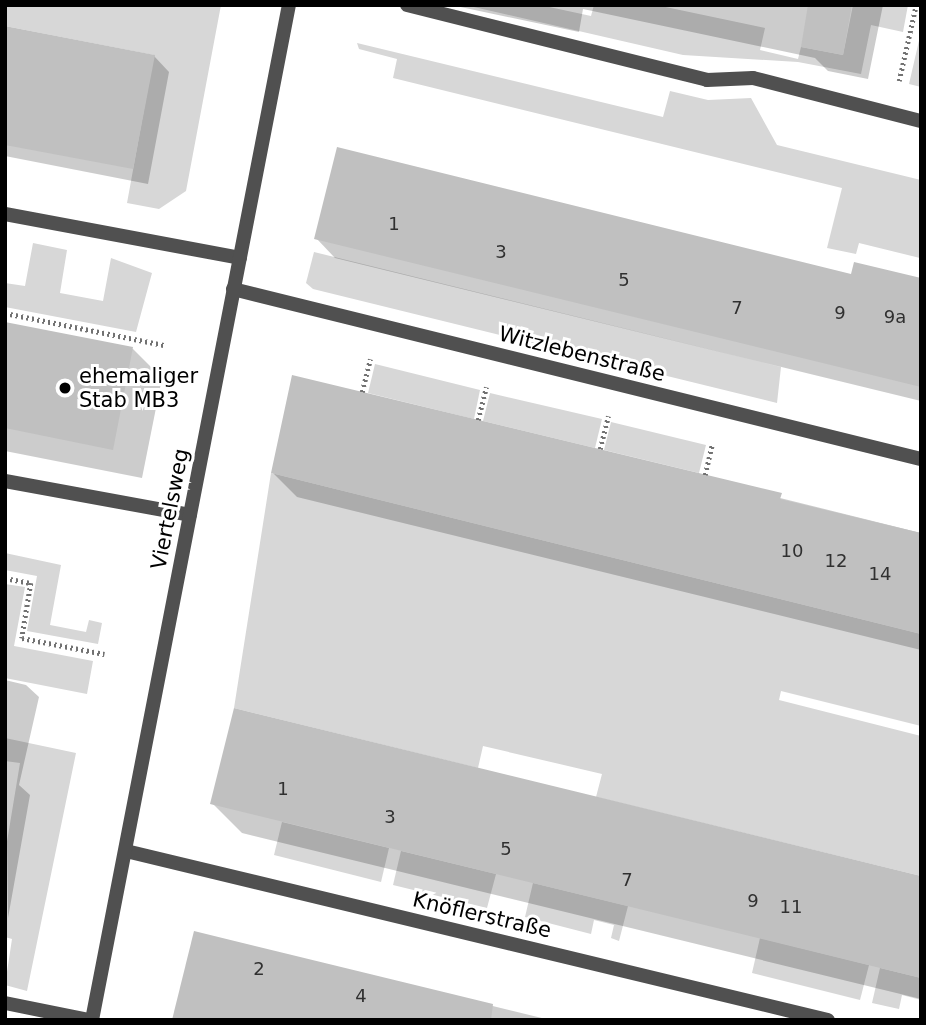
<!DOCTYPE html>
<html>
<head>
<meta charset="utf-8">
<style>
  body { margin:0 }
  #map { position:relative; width:926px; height:1025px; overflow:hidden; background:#fff; font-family:"DejaVu Sans",sans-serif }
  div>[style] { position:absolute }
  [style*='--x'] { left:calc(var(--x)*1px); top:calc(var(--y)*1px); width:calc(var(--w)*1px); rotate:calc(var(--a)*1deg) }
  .green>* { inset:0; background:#d7d7d7 }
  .shadow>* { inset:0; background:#0003 }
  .building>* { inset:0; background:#c0c0c0 }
  .path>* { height:4.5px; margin-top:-2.25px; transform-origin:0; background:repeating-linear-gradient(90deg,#727272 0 2px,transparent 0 5.5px) }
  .service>* { height:14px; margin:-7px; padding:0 7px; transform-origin:7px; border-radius:7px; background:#505050 }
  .minor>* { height:14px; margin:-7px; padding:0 7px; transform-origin:7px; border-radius:7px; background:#505050 }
  .dots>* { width:19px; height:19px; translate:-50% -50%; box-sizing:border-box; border:4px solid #fff; border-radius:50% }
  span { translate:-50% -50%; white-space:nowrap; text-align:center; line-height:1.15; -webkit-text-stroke:6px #fff; paint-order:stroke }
  .number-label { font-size:18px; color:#303030 }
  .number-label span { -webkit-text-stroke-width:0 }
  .street-label { font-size:21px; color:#000 }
  .poi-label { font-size:21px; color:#000 }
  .left { translate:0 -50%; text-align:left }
  .frame { position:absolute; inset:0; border:7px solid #000; pointer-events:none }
</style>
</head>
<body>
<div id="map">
  <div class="green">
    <i style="clip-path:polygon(5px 5px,221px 5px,186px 191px,159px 209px,127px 203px,154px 55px,5px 26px)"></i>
    <i style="clip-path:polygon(465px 5px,540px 5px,591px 16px,594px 5px,656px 5px,765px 28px,760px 50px,798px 59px,801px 47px,843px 55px,853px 5px,908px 5px,903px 32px,871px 25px,861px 74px,798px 62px,683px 55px)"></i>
    <i style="clip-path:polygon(921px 32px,921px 87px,909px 84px)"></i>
    <i style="clip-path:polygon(357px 43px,663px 117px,670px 91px,708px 100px,751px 98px,777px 145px,921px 180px,921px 270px,920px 258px,859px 243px,856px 254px,827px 248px,842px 188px,393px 78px,397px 59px,359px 49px)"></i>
    <i style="clip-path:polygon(33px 243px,67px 250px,60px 293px,103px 301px,111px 258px,152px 273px,136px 332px,5px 307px,5px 283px,25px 286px)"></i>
    <i style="clip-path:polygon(314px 252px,781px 367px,777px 403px,313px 289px,306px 283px)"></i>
    <i style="clip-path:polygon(375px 364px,480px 390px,474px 419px,368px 393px)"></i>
    <i style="clip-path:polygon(490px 393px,602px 419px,595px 448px,483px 421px)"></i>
    <i style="clip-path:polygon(611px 422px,706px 445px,699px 473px,604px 450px)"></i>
    <i style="clip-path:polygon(271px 473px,921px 634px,921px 726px,781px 691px,779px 700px,921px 736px,921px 876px,596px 797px,602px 774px,483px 746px,478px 768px,234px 708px)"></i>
    <i style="clip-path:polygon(5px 553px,61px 565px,50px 625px,86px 632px,89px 620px,102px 623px,98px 644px,27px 631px,37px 576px,5px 570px)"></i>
    <i style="clip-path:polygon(5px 584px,25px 587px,14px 646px,93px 661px,87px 694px,5px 678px)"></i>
    <i style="clip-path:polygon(5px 738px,76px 753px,27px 991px,5px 985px,12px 939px,5px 937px,5px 854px,20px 763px,5px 761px)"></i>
    <i style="clip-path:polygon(282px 822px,389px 848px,381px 882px,274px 855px)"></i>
    <i style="clip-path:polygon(401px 851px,496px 874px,487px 908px,393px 885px)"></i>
    <i style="clip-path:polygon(533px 883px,628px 906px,619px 941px,611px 938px,614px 925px,594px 920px,591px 934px,525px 917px)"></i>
    <i style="clip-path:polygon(760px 938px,869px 965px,860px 1000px,752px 973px)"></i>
    <i style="clip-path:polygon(880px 968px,921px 978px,921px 1000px,902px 995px,899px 1009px,872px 1003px)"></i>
  </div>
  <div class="shadow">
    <i style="clip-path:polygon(451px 5px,883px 5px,868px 79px,828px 71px,815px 58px,583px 9px,579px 32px)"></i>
    <i style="clip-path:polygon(5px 28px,154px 56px,169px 72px,148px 184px,5px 156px)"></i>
    <i style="clip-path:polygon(316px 238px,921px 280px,921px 401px,335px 258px)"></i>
    <i style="clip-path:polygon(5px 324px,133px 349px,162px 378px,142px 478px,5px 451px)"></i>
    <i style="clip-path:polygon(294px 377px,921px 533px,921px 650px,297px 497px,273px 473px)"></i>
    <i style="clip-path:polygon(5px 680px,26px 685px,39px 697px,19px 785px,30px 795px,8px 918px)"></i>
    <i style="clip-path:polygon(212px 803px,921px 878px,921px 999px,242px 833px)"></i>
    <i style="clip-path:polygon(195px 933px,550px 1020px,174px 1020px)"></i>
  </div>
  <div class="building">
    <i style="clip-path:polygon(808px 5px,852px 5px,843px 55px,801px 47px)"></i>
    <i style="clip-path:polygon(5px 26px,155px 55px,133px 169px,5px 145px)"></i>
    <i style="clip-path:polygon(337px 147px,851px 274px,854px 262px,921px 278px,921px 387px,314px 239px)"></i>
    <i style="clip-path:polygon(5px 322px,133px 347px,113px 450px,5px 428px)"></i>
    <i style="clip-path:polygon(292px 375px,782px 493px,780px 499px,921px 533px,921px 634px,271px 473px)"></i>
    <i style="clip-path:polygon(234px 708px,921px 876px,921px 978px,210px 804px)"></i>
    <i style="clip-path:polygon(194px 931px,493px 1004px,491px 1020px,172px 1020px)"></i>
  </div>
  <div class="path">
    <i style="--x:899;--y:81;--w:78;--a:-77.4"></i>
    <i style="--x:5;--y:313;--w:162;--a:11.4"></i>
    <i style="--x:362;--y:392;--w:34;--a:-76"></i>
    <i style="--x:478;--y:420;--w:34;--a:-76"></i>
    <i style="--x:600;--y:449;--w:34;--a:-76"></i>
    <i style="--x:705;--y:475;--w:32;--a:-77"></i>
    <i style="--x:5;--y:578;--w:26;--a:11"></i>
    <i style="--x:31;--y:583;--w:56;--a:99.3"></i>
    <i style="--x:22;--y:638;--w:84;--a:11"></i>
  </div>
  <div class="service">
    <i style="--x:407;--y:5;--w:309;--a:14"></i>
    <i style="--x:707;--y:80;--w:46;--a:-2.5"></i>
    <i style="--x:753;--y:78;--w:173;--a:14.4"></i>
    <i style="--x:5;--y:481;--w:188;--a:10.4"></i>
  </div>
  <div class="minor">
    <i style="--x:5;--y:214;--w:239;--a:10.6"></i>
    <i style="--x:233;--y:289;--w:709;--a:13.88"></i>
    <i style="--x:126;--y:851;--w:722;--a:13.54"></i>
    <i style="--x:5;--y:1003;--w:86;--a:11.4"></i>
    <i style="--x:92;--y:1020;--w:1034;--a:-79.02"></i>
  </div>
  <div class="dots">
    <i style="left:65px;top:388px;background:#000"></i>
  </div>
  <div class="number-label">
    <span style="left:394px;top:224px">1</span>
    <span style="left:501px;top:252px">3</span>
    <span style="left:624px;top:280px">5</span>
    <span style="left:737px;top:308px">7</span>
    <span style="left:840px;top:313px">9</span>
    <span style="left:895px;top:317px">9a</span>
    <span style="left:792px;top:551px">10</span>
    <span style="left:836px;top:561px">12</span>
    <span style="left:880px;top:574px">14</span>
    <span style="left:283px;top:789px">1</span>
    <span style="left:390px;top:817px">3</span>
    <span style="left:506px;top:849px">5</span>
    <span style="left:627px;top:880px">7</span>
    <span style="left:753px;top:901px">9</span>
    <span style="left:791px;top:907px">11</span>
    <span style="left:259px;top:969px">2</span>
    <span style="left:361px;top:996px">4</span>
  </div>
  <div class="street-label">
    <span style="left:582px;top:354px;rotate:14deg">Witzlebenstraße</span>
    <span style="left:170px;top:509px;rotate:-79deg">Viertelsweg</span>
    <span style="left:482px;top:915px;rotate:13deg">Knöflerstraße</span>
  </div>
  <div class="poi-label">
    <span class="left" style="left:79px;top:388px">ehemaliger<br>Stab MB3</span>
  </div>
  <div class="frame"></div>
</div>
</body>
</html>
